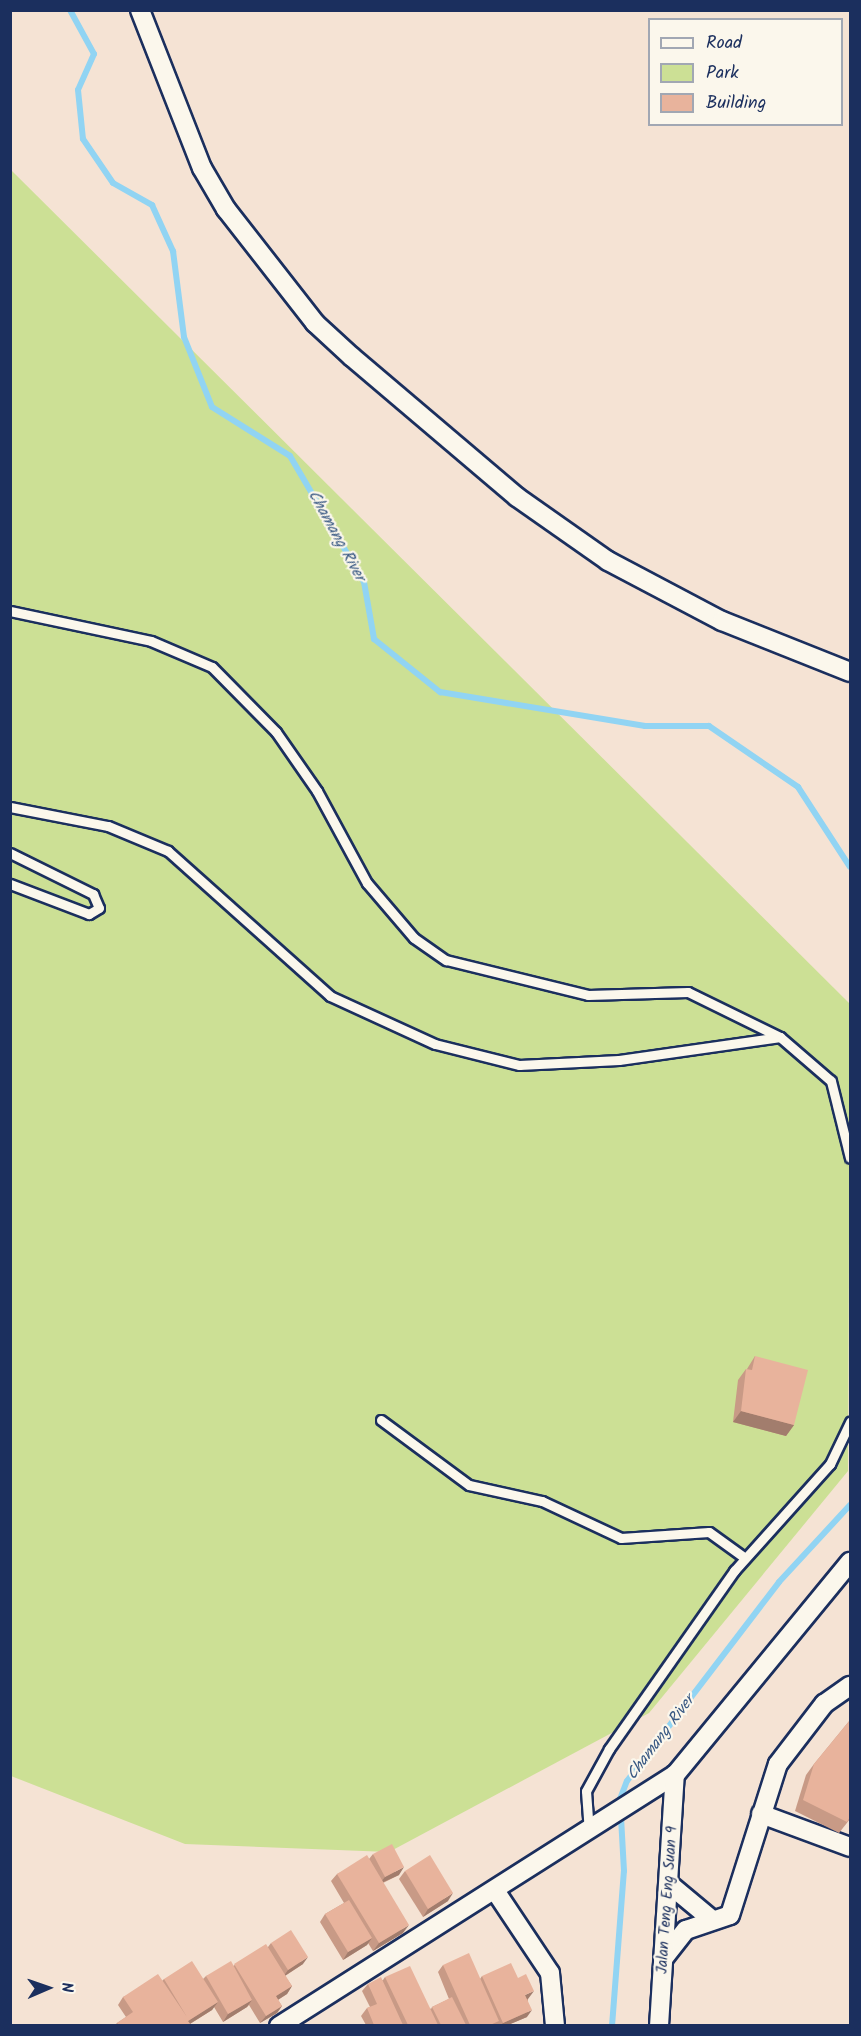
<!DOCTYPE html>
<html>
<head>
<meta charset="utf-8">
<style>
  body { margin:0 }
  #map { position:relative; width:861px; height:2036px; overflow:hidden; background:#f5e3d4; font-family:Kalam,sans-serif }
  div>[style] { position:absolute }
  [style*='--x'] { left:calc(var(--x)*1px); top:calc(var(--y)*1px); width:calc(var(--w)*1px); rotate:calc(var(--a)*1deg) }
  .green>* { inset:0; background:#cce095 }
  .stream>* { height:6px; margin:-3px; padding:0 3px; transform-origin:3px; border-radius:3px; background:#91d4f3 }
  .roads { filter:drop-shadow(2px 0 #1b2f5e) drop-shadow(-2px 0 #1b2f5e) drop-shadow(0 2px #1b2f5e) drop-shadow(0 -2px #1b2f5e) }
  .service>* { height:9px; margin:-4.5px; padding:0 4.5px; transform-origin:4.5px; border-radius:4.5px; background:#fbf7ec }
  .minor>* { height:18px; margin:-9px; padding:0 9px; transform-origin:9px; border-radius:9px; background:#fbf7ec }
  .wall>* { inset:0; background:#c89a86 }
  .shaded-wall>* { inset:0; background:#a27d6d }
  .building>* { inset:0; background:#e8b39c }
  span { translate:-50% -50%; white-space:nowrap; text-align:center; line-height:1.15; -webkit-text-stroke:4.5px #fbf7ec; paint-order:stroke }
  .street-label { font-size:15px; color:#1b2f5e }
  .water-label { font-size:16px; color:#385883; font-style:italic }
  .frame { position:absolute; inset:0; border:12px solid #1b2f5e; pointer-events:none }
  .legend { position:absolute; left:648px; top:18px; width:195px; height:108px; box-sizing:border-box; background:#fbf7ec; border:2px solid #a1a7b3; margin:0; padding:8px 10px; list-style:none; font-size:18px; color:#1b2f5e }
  .legend li { display:flex; align-items:center; gap:12px; height:30px }
  .legend b { width:30px; border:2px solid #a1a7b3 }
  .north { position:absolute; left:18px; top:1958px; width:60px; height:60px; -webkit-text-stroke:4px #fbf7ec; paint-order:stroke; rotate:88deg; font-size:16px; font-weight:700; line-height:24px; text-align:center; color:#1b2f5e }
  .north::after { content:''; display:block; margin:auto; width:21px; height:27px; background:#1b2f5e; clip-path:polygon(50% 0,100% 100%,50% 72%,0 100%) }
</style>
</head>
<body>
<div id="map">
  <div class="green">
    <i style="clip-path:polygon(10px 169px,850px 1004px,848px 1471px,649px 1713px,389px 1852px,185px 1844px,11px 1776px)"></i>
  </div>
  <div class="stream">
    <i style="--x:70;--y:10;--w:50;--a:61.4"></i>
    <i style="--x:94;--y:54;--w:39;--a:114"></i>
    <i style="--x:78;--y:90;--w:49;--a:84.2"></i>
    <i style="--x:83;--y:139;--w:53;--a:55.7"></i>
    <i style="--x:113;--y:183;--w:45;--a:29.4"></i>
    <i style="--x:152;--y:205;--w:51;--a:65.5"></i>
    <i style="--x:173;--y:251;--w:87;--a:82.7"></i>
    <i style="--x:184;--y:337;--w:75;--a:68.2"></i>
    <i style="--x:212;--y:407;--w:92;--a:32.1"></i>
    <i style="--x:290;--y:456;--w:146;--a:59.6"></i>
    <i style="--x:364;--y:582;--w:58;--a:80"></i>
    <i style="--x:374;--y:639;--w:85;--a:38.8"></i>
    <i style="--x:440;--y:692;--w:208;--a:9.4"></i>
    <i style="--x:645;--y:726;--w:64;--a:0"></i>
    <i style="--x:709;--y:726;--w:108;--a:34.4"></i>
    <i style="--x:798;--y:787;--w:95;--a:57"></i>
    <i style="--x:612;--y:2026;--w:155;--a:-85.6"></i>
    <i style="--x:624;--y:1871;--w:72;--a:-93.2"></i>
    <i style="--x:620;--y:1799;--w:19;--a:-69"></i>
    <i style="--x:627;--y:1781;--w:250;--a:-52.6"></i>
    <i style="--x:779;--y:1582;--w:105;--a:-47.3"></i>
  </div>
  <div class="roads">
    <div class="service">
      <i style="--x:10;--y:611;--w:144;--a:12"></i>
      <i style="--x:151;--y:641;--w:66;--a:23.1"></i>
      <i style="--x:212;--y:667;--w:91;--a:45.4"></i>
      <i style="--x:276;--y:732;--w:72;--a:55.2"></i>
      <i style="--x:317;--y:791;--w:105;--a:61.5"></i>
      <i style="--x:367;--y:883;--w:72;--a:49.5"></i>
      <i style="--x:414;--y:938;--w:39;--a:35"></i>
      <i style="--x:446;--y:960;--w:146;--a:13.8"></i>
      <i style="--x:588;--y:995;--w:100;--a:-1.7"></i>
      <i style="--x:688;--y:992;--w:102;--a:26.1"></i>
      <i style="--x:780;--y:1037;--w:67;--a:40.8"></i>
      <i style="--x:831;--y:1081;--w:79;--a:76.1"></i>
      <i style="--x:10;--y:807;--w:100;--a:11"></i>
      <i style="--x:108;--y:826;--w:65;--a:22.6"></i>
      <i style="--x:168;--y:851;--w:217;--a:41.8"></i>
      <i style="--x:330;--y:996;--w:115;--a:24.6"></i>
      <i style="--x:435;--y:1044;--w:87;--a:14"></i>
      <i style="--x:519;--y:1065;--w:100;--a:-2.9"></i>
      <i style="--x:619;--y:1060;--w:163;--a:-8.1"></i>
      <i style="--x:10;--y:853;--w:93;--a:26.3"></i>
      <i style="--x:93;--y:894;--w:15;--a:67"></i>
      <i style="--x:99;--y:908;--w:12;--a:149"></i>
      <i style="--x:89;--y:914;--w:85;--a:-159.2"></i>
      <i style="--x:381;--y:1420;--w:109;--a:36.5"></i>
      <i style="--x:469;--y:1485;--w:75;--a:12.4"></i>
      <i style="--x:542;--y:1501;--w:87;--a:25.1"></i>
      <i style="--x:621;--y:1538;--w:88;--a:-3.9"></i>
      <i style="--x:709;--y:1532;--w:44;--a:35.8"></i>
      <i style="--x:589;--y:1832;--w:41;--a:-94.2"></i>
      <i style="--x:586;--y:1791;--w:48;--a:-61.3"></i>
      <i style="--x:609;--y:1749;--w:218;--a:-54.9"></i>
      <i style="--x:734;--y:1571;--w:144;--a:-48.1"></i>
      <i style="--x:830;--y:1464;--w:47;--a:-64.5"></i>
    </div>
    <div class="minor">
      <i style="--x:140;--y:10;--w:170;--a:68.6"></i>
      <i style="--x:202;--y:168;--w:48;--a:59.7"></i>
      <i style="--x:226;--y:209;--w:145;--a:52"></i>
      <i style="--x:315;--y:323;--w:50;--a:42.6"></i>
      <i style="--x:352;--y:357;--w:216;--a:40.3"></i>
      <i style="--x:517;--y:497;--w:111;--a:35.1"></i>
      <i style="--x:608;--y:561;--w:129;--a:27.8"></i>
      <i style="--x:722;--y:621;--w:138;--a:21.7"></i>
      <i style="--x:761;--y:1814;--w:95;--a:20.3"></i>
      <i style="--x:669;--y:1884;--w:55;--a:39.8"></i>
      <i style="--x:496;--y:1892;--w:97;--a:56.3"></i>
      <i style="--x:550;--y:1973;--w:53;--a:84.6"></i>
      <i style="--x:663;--y:1959;--w:37;--a:-52"></i>
      <i style="--x:686;--y:1930;--w:46;--a:-18.8"></i>
      <i style="--x:730;--y:1915;--w:158;--a:-72.4"></i>
      <i style="--x:778;--y:1764;--w:76;--a:-52.5"></i>
      <i style="--x:824;--y:1704;--w:32;--a:-35"></i>
      <i style="--x:279;--y:2026;--w:469;--a:-32.4"></i>
      <i style="--x:675;--y:1775;--w:276;--a:-50.6"></i>
      <i style="--x:659;--y:2026;--w:252;--a:-86.4"></i>
    </div>
  </div>
  <div class="wall">
    <i style="clip-path:polygon(755px 1356px,794px 1425px,786px 1436px,733px 1422px,738px 1380px,746px 1369px,747px 1369px)"></i>
    <i style="clip-path:polygon(850px 1720px,850px 1819px,839px 1833px,795px 1811px,806px 1775px,814px 1764px)"></i>
    <i style="clip-path:polygon(373px 1854px,399px 1875px,383px 1883px,403px 1933px,373px 1951px,368px 1943px,367px 1945px,343px 1960px,320px 1922px,325px 1914px,344px 1903px,331px 1881px,337px 1874px,369px 1859px)"></i>
    <i style="clip-path:polygon(405px 1871px,448px 1901px,423px 1917px,399px 1879px)"></i>
    <i style="clip-path:polygon(271px 1943px,303px 1964px,285px 1976px,292px 1986px,287px 1994px,278px 2000px,282px 2006px,277px 2013px,260px 2023px,249px 2005px,247px 2007px,223px 2022px,214px 2007px,212px 2010px,190px 2024px,191px 2025px,115px 2025px,117px 2023px,126px 2017px,118px 2005px,123px 1997px,162px 1981px,164px 1979px,203px 1979px,206px 1976px,233px 1966px,268px 1947px)"></i>
    <i style="clip-path:polygon(443px 1965px,480px 1979px,482px 1976px,528px 1999px,527px 2017px,508px 2025px,366px 2025px,361px 2016px,367px 2008px,370px 2007px,362px 1991px,368px 1984px,383px 1980px,385px 1977px,431px 2009px,432px 2007px,449px 1999px,438px 1972px)"></i>
  </div>
  <div class="shaded-wall">
    <i style="clip-path:polygon(741px 1411px,794px 1425px,786px 1436px,733px 1422px)"></i>
    <i style="clip-path:polygon(404px 1867px,399px 1875px,379px 1884px,385px 1877px)"></i>
    <i style="clip-path:polygon(453px 1893px,448px 1901px,423px 1917px,428px 1909px)"></i>
    <i style="clip-path:polygon(409px 1925px,403px 1933px,373px 1951px,379px 1943px)"></i>
    <i style="clip-path:polygon(372px 1938px,367px 1945px,343px 1960px,348px 1952px)"></i>
    <i style="clip-path:polygon(308px 1957px,303px 1964px,283px 1977px,288px 1970px)"></i>
    <i style="clip-path:polygon(292px 1986px,287px 1994px,271px 2004px,276px 1996px)"></i>
    <i style="clip-path:polygon(534px 1991px,528px 1999px,520px 2002px,525px 1995px)"></i>
    <i style="clip-path:polygon(252px 2000px,247px 2007px,223px 2022px,228px 2014px)"></i>
    <i style="clip-path:polygon(218px 2002px,212px 2010px,188px 2025px,188px 2021px)"></i>
    <i style="clip-path:polygon(282px 2006px,277px 2013px,260px 2023px,266px 2016px)"></i>
    <i style="clip-path:polygon(532px 2010px,527px 2017px,508px 2025px,501px 2025px,503px 2023px)"></i>
  </div>
  <div class="building">
    <i style="clip-path:polygon(755px 1356px,808px 1370px,794px 1425px,741px 1411px,746px 1369px,752px 1370px)"></i>
    <i style="clip-path:polygon(850px 1720px,850px 1817px,847px 1822px,803px 1800px,814px 1764px)"></i>
    <i style="clip-path:polygon(392px 1844px,404px 1867px,385px 1877px,373px 1854px)"></i>
    <i style="clip-path:polygon(367px 1855px,409px 1925px,379px 1943px,337px 1874px)"></i>
    <i style="clip-path:polygon(430px 1855px,453px 1893px,428px 1909px,405px 1871px)"></i>
    <i style="clip-path:polygon(349px 1900px,372px 1938px,348px 1952px,325px 1914px)"></i>
    <i style="clip-path:polygon(291px 1930px,308px 1957px,288px 1970px,271px 1943px)"></i>
    <i style="clip-path:polygon(266px 1944px,292px 1986px,276px 1996px,282px 2006px,266px 2016px,234px 1964px)"></i>
    <i style="clip-path:polygon(469px 1953px,499px 2021px,490px 2025px,470px 2025px,443px 1965px)"></i>
    <i style="clip-path:polygon(192px 1961px,218px 2002px,188px 2021px,191px 2025px,119px 2025px,117px 2023px,133px 2012px,123px 1997px,158px 1974px,187px 2017px,164px 1979px)"></i>
    <i style="clip-path:polygon(231px 1961px,252px 2000px,228px 2014px,206px 1976px)"></i>
    <i style="clip-path:polygon(511px 1963px,518px 1978px,526px 1974px,534px 1991px,525px 1995px,532px 2010px,503px 2023px,482px 1976px)"></i>
    <i style="clip-path:polygon(410px 1966px,438px 2025px,408px 2025px,385px 1977px)"></i>
    <i style="clip-path:polygon(381px 1977px,403px 2025px,374px 2025px,367px 2008px,377px 2004px,368px 1984px)"></i>
    <i style="clip-path:polygon(452px 1997px,466px 2025px,441px 2025px,432px 2007px)"></i>
  </div>
  <div class="street-label">
    <span style="left:668px;top:1900px;rotate:-86deg">Jalan Teng Eng Suan 9</span>
  </div>
  <div class="water-label">
    <span style="left:336px;top:536px;rotate:61deg">Chamang River</span>
    <span style="left:661px;top:1738px;rotate:-53deg">Chamang River</span>
  </div>
  <div class="frame"></div>
  <ul class="legend">
  <li><b style="height:8px;background:#fbf7ec"></b>Road</li>
  <li><b style="height:16px;background:#cce095"></b>Park</li>
  <li><b style="height:16px;background:#e8b39c"></b>Building</li>
  </ul>
  <div class="north">N</div>
</div>
</body>
</html>
